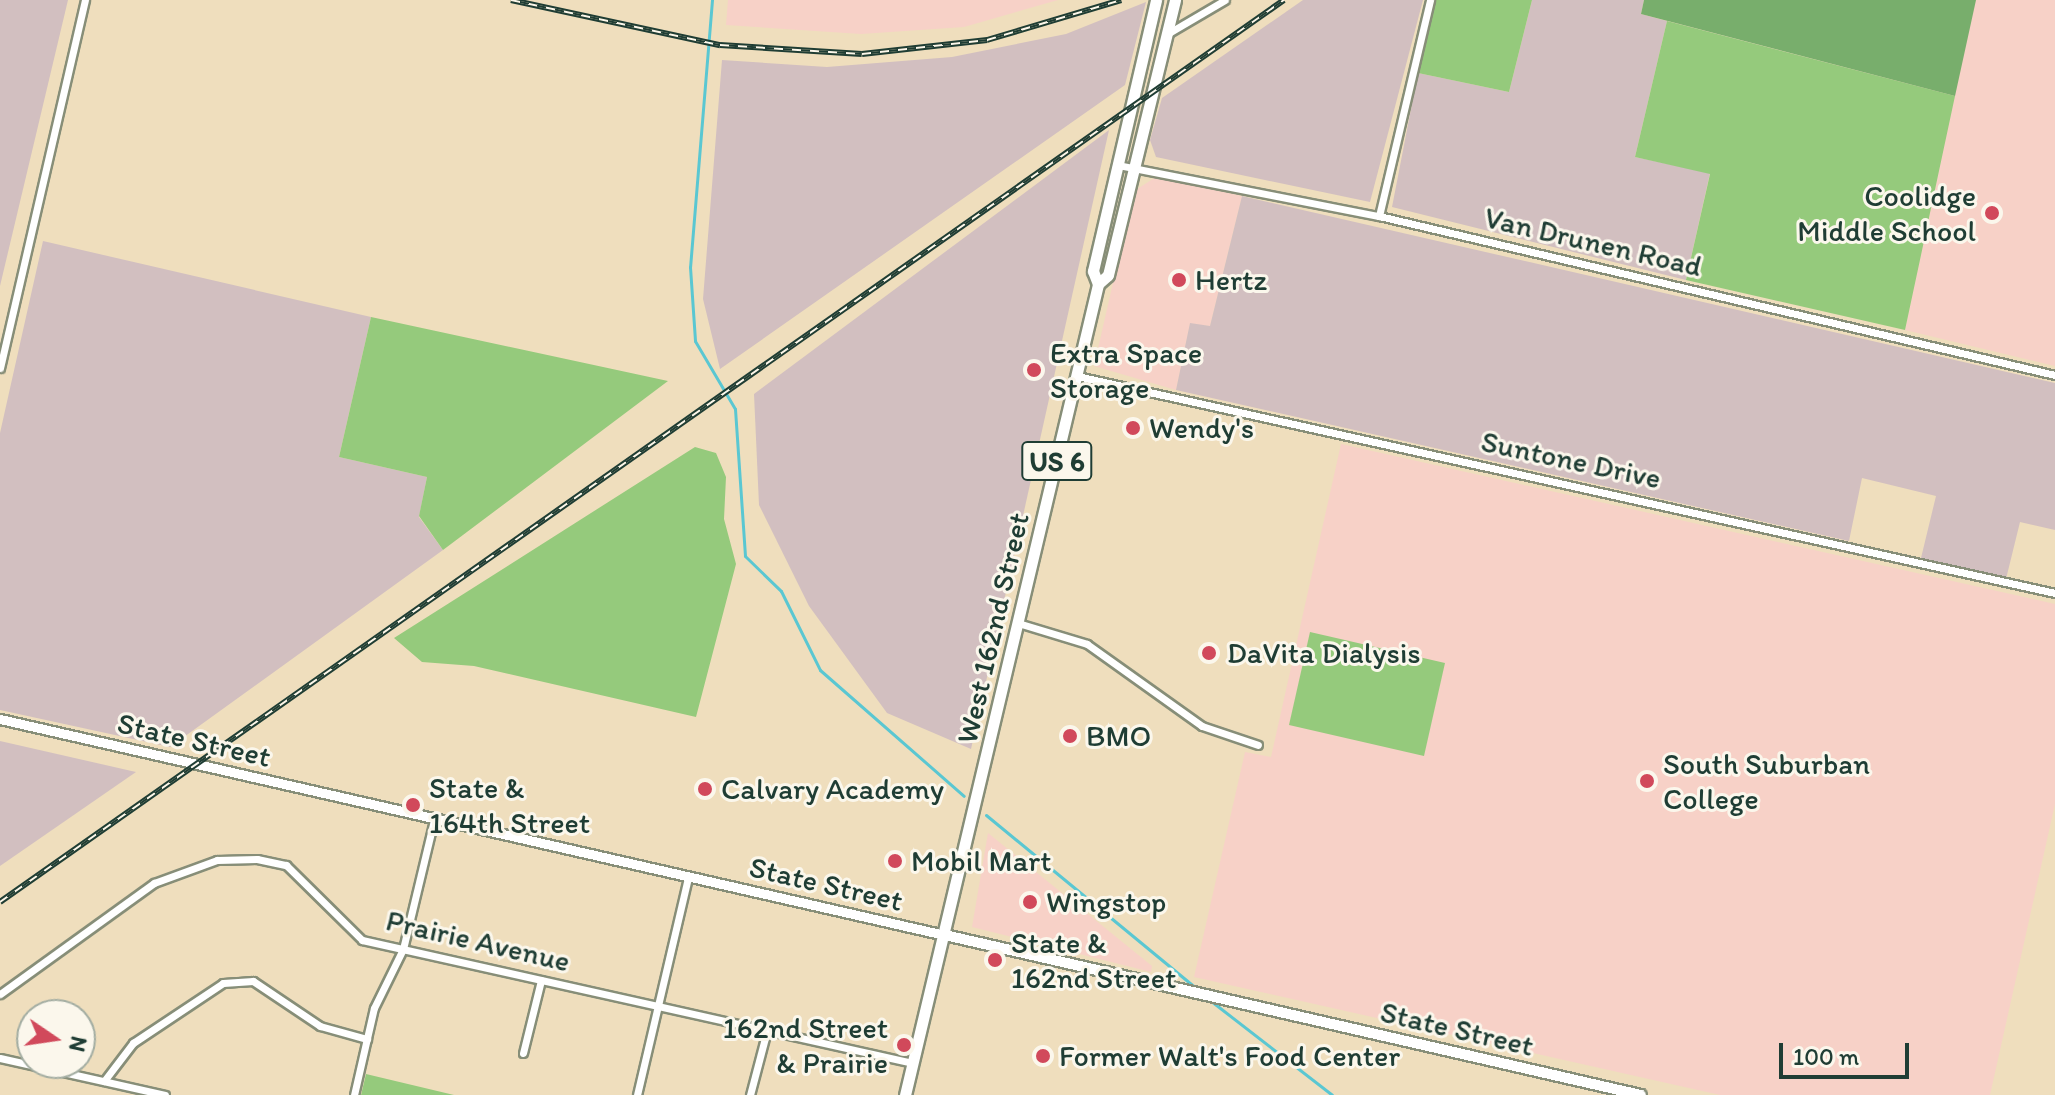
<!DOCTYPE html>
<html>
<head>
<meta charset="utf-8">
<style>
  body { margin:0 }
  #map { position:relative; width:2055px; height:1095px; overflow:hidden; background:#efdebd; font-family:Itim,sans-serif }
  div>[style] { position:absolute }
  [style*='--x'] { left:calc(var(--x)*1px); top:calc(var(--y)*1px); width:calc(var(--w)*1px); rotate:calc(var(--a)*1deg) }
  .built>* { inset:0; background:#f7d1c7 }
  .industrial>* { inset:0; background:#d2bfc0 }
  .green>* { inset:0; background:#95ca7c }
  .forest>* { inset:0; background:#78ae6c }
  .stream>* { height:3px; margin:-1.5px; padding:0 1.5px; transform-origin:1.5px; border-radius:1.5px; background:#5ac7d2 }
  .roads { filter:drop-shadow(2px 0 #878e78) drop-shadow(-2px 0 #878e78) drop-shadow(0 2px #878e78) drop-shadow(0 -2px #878e78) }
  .minor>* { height:7px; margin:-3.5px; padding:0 3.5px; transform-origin:3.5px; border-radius:3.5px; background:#fff }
  .tertiary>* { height:9px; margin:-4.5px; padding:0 4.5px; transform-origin:4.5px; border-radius:4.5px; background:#fff }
  .secondary>* { height:10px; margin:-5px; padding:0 5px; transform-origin:5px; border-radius:5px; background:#fff }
  .primary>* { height:11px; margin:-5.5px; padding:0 5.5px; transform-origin:5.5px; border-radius:5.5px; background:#fff }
  .rail>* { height:6px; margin-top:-3px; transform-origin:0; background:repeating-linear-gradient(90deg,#fbf7ec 0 9px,#1f3d34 0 18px); box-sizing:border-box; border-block:2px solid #1f3d34 }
  .dots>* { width:22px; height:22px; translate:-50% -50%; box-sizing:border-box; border:4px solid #fbf7ec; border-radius:50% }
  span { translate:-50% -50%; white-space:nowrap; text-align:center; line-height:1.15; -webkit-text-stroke:6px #fbf7ec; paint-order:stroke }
  .shield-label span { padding:2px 6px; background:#fbf7ec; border:2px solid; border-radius:6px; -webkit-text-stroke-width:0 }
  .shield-label { font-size:28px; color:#1f3d34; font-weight:700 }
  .poi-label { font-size:30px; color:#1f3d34 }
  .right { translate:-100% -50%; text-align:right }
  .left { translate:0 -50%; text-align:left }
  .street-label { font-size:30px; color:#1f3d34 }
  .north { position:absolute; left:16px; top:999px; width:80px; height:80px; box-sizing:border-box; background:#fbf7ec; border:2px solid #a3ada2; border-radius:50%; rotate:103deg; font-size:22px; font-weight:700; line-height:32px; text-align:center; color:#1f3d34 }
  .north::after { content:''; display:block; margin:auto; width:28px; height:36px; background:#d1495b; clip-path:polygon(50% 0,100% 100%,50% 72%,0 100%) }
  .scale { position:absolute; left:1779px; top:1043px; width:130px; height:36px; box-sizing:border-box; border:4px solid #1f3d34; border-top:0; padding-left:10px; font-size:24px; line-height:28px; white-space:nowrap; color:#1f3d34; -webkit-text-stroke:6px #fbf7ec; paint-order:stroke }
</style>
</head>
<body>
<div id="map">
  <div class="built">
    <i style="clip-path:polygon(728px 0,1058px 0,964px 27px,861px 34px,726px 25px)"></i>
    <i style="clip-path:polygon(1975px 0,2055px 0,2055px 366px,1905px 330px)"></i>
    <i style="clip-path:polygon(1156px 177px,1242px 196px,1210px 326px,1190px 324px,1176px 390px,1094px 366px,1134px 191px)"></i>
    <i style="clip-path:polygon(1341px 444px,2055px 604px,2055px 804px,1990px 1095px,1720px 1095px,1194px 977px,1245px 752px,1271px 757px)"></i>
    <i style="clip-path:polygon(988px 833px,1152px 966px,1151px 972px,972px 927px)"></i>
  </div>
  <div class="industrial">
    <i style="clip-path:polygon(0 0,68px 0,0 286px)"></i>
    <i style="clip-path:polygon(1303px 0,1423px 0,1370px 202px,1156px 157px,1150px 140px,1162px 98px)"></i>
    <i style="clip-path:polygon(1532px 0,1644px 0,1641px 14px,1667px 21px,1635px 157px,1710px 173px,1686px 280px,1392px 207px,1418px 73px,1509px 92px)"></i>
    <i style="clip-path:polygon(1146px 2px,1125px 85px,720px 369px,703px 299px,722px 60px,827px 67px,952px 57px,1066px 34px)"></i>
    <i style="clip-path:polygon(1109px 130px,971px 749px,887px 713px,809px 606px,759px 505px,754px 394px)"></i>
    <i style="clip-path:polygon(1242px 196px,2055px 383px,2055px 530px,2020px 522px,2006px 579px,1921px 558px,1936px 496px,1862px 478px,1849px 541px,1176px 390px,1190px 323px,1210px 326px)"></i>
    <i style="clip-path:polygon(43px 241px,371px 317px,339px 457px,427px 477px,419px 517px,443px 550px,170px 747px,0 710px,0 433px)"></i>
    <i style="clip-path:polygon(0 741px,136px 772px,0 866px)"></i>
  </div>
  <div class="green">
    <i style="clip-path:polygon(1436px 0,1532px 0,1509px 92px,1418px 73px)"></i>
    <i style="clip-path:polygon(1667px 21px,1955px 96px,1905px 330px,1686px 280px,1710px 174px,1635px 157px)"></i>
    <i style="clip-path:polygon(371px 317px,668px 381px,443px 550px,419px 516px,427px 477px,339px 457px)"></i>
    <i style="clip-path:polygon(695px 447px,716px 453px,726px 477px,724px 519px,736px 564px,696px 717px,474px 666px,422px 662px,394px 638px)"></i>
    <i style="clip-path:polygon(1310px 632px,1445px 663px,1424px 756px,1289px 725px)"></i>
    <i style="clip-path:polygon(366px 1074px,454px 1095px,361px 1095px)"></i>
  </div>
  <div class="forest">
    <i style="clip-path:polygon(1644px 0,1976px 0,1955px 96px,1641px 14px)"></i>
  </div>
  <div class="stream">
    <i style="--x:712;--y:0;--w:268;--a:94.7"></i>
    <i style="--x:690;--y:267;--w:74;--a:86.1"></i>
    <i style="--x:695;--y:341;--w:79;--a:59.5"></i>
    <i style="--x:735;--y:409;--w:147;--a:86.1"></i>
    <i style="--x:745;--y:556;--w:50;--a:44.2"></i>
    <i style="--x:781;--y:591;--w:88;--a:63.7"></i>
    <i style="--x:820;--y:670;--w:191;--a:41.2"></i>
    <i style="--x:986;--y:815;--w:272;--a:39.5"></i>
    <i style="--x:1211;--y:1001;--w:153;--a:37.8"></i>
  </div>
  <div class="roads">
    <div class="minor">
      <i style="--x:1167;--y:34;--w:67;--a:-30.4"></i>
      <i style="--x:1118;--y:165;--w:266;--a:11.1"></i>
      <i style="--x:1379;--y:216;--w:694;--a:13.24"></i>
      <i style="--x:1379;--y:216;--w:222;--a:-76.7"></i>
      <i style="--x:0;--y:368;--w:378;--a:-77"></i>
      <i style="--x:1077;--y:376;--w:1002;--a:12.51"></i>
      <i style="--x:1018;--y:623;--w:72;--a:16.9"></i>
      <i style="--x:1087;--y:644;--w:141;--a:35.5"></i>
      <i style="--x:1202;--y:726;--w:59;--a:18.7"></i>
      <i style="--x:0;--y:994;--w:190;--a:-35.8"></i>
      <i style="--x:154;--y:883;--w:67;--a:-20.1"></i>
      <i style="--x:217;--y:860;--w:40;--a:-1.4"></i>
      <i style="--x:257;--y:859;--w:30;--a:12"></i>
      <i style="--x:286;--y:865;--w:107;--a:44.6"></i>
      <i style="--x:362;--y:940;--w:565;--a:12.58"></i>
      <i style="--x:523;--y:1053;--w:75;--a:-76.1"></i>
      <i style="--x:0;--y:1058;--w:169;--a:12.6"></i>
      <i style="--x:104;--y:1081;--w:48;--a:-52.7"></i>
      <i style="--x:133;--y:1043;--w:108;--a:-33.7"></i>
      <i style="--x:223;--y:983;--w:30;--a:-4"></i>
      <i style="--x:253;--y:981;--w:81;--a:33.9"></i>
      <i style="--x:320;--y:1026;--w:49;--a:15.5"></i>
      <i style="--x:354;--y:1095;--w:89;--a:-77.1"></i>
      <i style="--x:374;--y:1008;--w:66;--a:-63.8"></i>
      <i style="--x:403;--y:949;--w:133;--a:-76.5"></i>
      <i style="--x:637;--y:1095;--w:223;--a:-76.8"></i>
      <i style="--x:750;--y:1095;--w:67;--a:-75.3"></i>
    </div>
    <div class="tertiary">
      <i style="--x:0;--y:719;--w:969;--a:12.88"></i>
    </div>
    <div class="secondary">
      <i style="--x:945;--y:935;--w:714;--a:12.95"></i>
    </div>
    <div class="primary">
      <i style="--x:1098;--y:284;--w:13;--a:-42"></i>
      <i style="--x:1108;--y:275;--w:283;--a:-76.3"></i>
      <i style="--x:905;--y:1095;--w:834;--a:-76.61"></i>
      <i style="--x:1098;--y:284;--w:14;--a:-111"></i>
      <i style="--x:1093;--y:271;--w:278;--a:-76.9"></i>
    </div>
  </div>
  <div class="rail">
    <i style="--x:511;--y:0;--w:214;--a:12.2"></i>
    <i style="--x:720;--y:45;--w:142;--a:3.6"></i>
    <i style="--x:862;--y:54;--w:126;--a:-6.4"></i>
    <i style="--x:987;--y:40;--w:140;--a:-16.6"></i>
    <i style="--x:0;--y:902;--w:1569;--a:-35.09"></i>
  </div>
  <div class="dots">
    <i style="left:1992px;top:213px;background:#d1495b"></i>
    <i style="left:1179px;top:280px;background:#d1495b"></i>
    <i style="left:1034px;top:370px;background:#d1495b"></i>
    <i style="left:1133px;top:428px;background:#d1495b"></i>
    <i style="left:1209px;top:653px;background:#d1495b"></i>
    <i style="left:1070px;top:736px;background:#d1495b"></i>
    <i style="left:1647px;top:781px;background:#d1495b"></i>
    <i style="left:705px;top:789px;background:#d1495b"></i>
    <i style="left:413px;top:805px;background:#d1495b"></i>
    <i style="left:895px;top:861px;background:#d1495b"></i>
    <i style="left:1030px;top:902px;background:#d1495b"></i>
    <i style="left:995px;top:960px;background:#d1495b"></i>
    <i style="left:904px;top:1045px;background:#d1495b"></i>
    <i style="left:1043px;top:1056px;background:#d1495b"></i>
  </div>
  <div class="shield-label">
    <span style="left:1057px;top:461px">US 6</span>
  </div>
  <div class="poi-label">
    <span class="right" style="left:1976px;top:213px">Coolidge<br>Middle School</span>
    <span class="left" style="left:1195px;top:280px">Hertz</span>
    <span class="left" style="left:1050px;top:370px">Extra Space<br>Storage</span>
    <span class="left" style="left:1149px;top:428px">Wendy's</span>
    <span class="left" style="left:1227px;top:653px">DaVita Dialysis</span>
    <span class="left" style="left:1086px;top:736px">BMO</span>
    <span class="left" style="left:1663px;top:781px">South Suburban<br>College</span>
    <span class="left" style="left:429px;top:805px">State &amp;<br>164th Street</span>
    <span class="left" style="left:721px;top:789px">Calvary Academy</span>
    <span class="left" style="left:911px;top:861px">Mobil Mart</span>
    <span class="left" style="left:1046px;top:902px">Wingstop</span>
    <span class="left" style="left:1011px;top:960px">State &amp;<br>162nd Street</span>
    <span class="right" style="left:888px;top:1045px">162nd Street<br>&amp; Prairie</span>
    <span class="left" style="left:1059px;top:1056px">Former Walt's Food Center</span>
  </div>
  <div class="street-label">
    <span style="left:1593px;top:242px;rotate:13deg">Van Drunen Road</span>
    <span style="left:1571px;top:460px;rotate:12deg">Suntone Drive</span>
    <span style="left:993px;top:628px;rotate:-77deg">West 162nd Street</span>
    <span style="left:194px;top:740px;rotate:13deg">State Street</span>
    <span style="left:826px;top:884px;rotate:13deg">State Street</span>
    <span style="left:478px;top:941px;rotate:13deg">Prairie Avenue</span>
    <span style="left:1457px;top:1029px;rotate:13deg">State Street</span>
  </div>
  <div class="north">N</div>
  <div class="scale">100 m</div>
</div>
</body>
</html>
